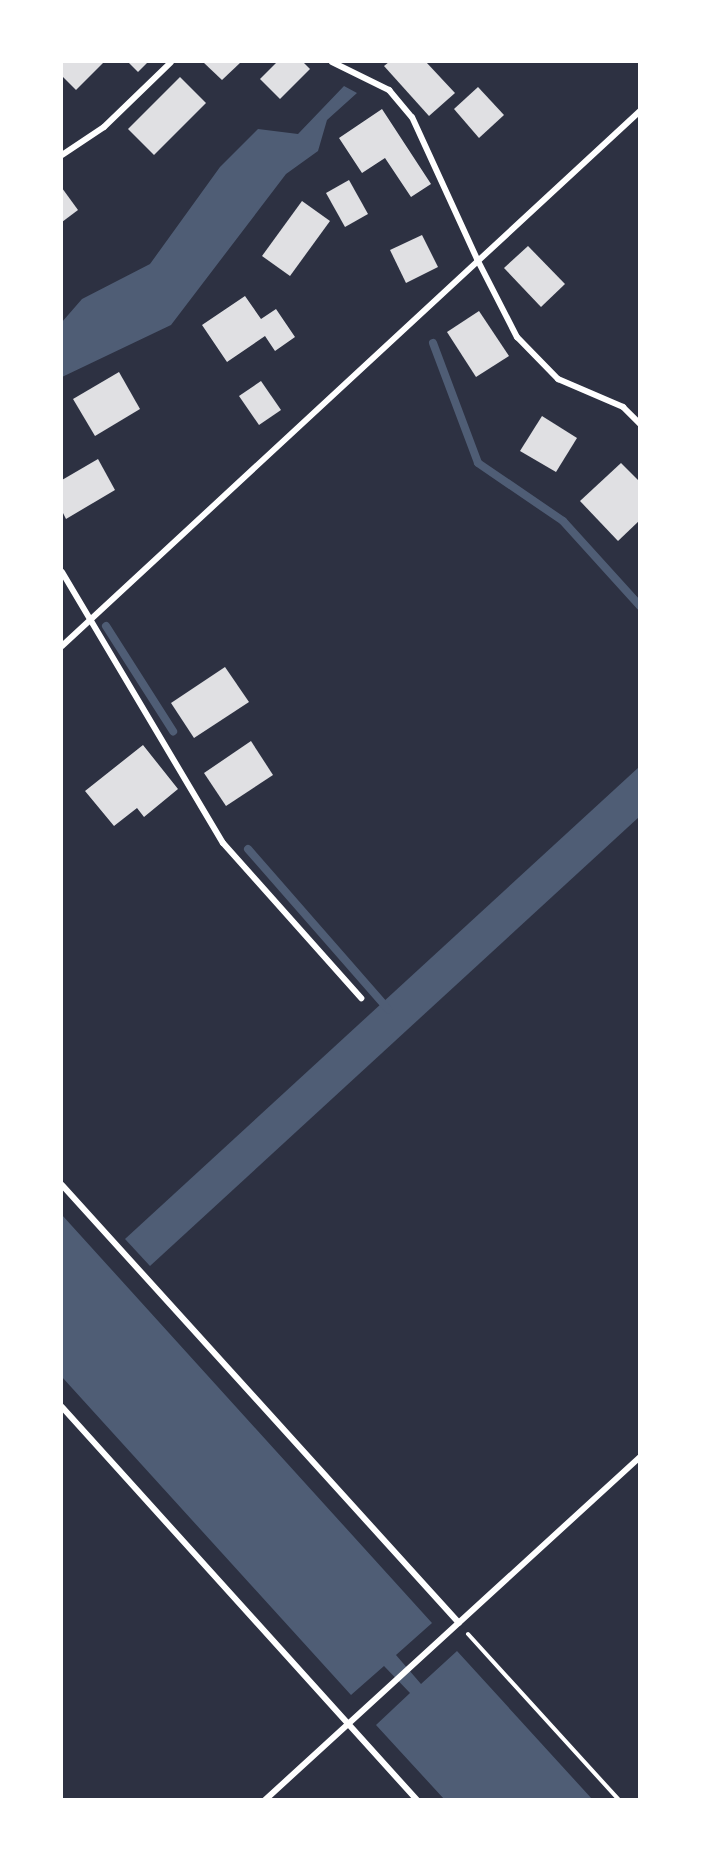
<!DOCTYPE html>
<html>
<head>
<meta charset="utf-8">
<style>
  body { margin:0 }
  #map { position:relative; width:701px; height:1861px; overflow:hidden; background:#2d3142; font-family:"Alegreya Sans",sans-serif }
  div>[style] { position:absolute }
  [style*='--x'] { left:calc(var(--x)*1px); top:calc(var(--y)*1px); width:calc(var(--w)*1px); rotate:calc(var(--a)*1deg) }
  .water>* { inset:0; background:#4f5d75 }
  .stream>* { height:8px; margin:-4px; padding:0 4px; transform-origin:4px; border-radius:4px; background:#4f5d75 }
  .building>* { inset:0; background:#e0e0e3 }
  .path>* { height:4px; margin:-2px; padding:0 2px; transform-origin:2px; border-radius:2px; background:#fff }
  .minor>* { height:6px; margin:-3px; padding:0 3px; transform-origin:3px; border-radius:3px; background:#fff }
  span { translate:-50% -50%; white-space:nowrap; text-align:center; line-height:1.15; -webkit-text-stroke:4.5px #fff; paint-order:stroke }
  .frame { position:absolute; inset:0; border:63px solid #fff; pointer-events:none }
</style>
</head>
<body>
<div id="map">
  <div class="water">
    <i style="clip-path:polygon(344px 86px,357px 93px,327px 120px,318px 151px,286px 174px,171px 325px,62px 377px,62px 322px,82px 299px,150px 264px,220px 167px,258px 129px,298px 134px)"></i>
    <i style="clip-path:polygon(639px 767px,639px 817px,150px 1266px,125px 1239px)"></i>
    <i style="clip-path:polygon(62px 1215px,432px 1623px,396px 1655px,421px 1684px,457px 1651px,592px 1799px,444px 1799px,376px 1725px,410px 1693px,384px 1666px,351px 1695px,62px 1377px)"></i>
  </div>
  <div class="stream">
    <i style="--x:433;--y:343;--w:128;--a:69.4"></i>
    <i style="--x:478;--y:463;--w:103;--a:34.3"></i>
    <i style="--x:563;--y:521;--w:115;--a:47.8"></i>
    <i style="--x:106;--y:626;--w:125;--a:57.5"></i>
    <i style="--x:248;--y:849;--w:213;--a:48.8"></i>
  </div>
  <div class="building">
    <i style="clip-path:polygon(62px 62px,104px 62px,76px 90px,62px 76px)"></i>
    <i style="clip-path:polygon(128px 62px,148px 62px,138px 72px)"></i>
    <i style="clip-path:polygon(203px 62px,241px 62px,222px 80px)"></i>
    <i style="clip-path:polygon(277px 62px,303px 62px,310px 69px,280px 99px,260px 79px)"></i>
    <i style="clip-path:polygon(389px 62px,426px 62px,455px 93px,429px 116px,384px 66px)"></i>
    <i style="clip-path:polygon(180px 77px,206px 103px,154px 155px,128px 129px)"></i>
    <i style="clip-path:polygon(478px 87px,504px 115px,479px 138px,454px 109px)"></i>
    <i style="clip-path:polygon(382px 109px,431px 184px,411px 197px,385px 158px,362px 173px,339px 138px)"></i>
    <i style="clip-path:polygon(349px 180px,368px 214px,345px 227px,326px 193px)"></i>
    <i style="clip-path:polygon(62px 188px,78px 210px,62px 222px)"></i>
    <i style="clip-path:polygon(302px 201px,330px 221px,290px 276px,262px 256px)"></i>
    <i style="clip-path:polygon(422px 235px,438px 267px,406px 283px,390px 250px)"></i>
    <i style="clip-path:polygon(528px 246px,565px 284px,541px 307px,504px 268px)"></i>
    <i style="clip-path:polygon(245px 296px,261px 319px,276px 309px,295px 337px,275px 351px,265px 336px,227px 362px,202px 325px)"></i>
    <i style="clip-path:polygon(479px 311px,509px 356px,476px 377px,447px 332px)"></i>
    <i style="clip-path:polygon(119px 372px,140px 409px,95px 436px,73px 399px)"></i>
    <i style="clip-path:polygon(261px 381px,281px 410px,259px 425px,239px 396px)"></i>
    <i style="clip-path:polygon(542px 416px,577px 438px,556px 472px,520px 451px)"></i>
    <i style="clip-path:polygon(98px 459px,115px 490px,66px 519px,62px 511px,62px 480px)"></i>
    <i style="clip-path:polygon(621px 463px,640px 482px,640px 520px,618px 541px,580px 501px)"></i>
    <i style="clip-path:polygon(225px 667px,249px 702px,194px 738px,171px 703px)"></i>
    <i style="clip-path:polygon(251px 741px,273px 775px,226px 806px,204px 773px)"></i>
    <i style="clip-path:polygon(143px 745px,178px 789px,144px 817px,137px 808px,114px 826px,85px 791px)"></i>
  </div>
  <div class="path">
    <i style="--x:468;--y:1634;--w:224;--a:47.7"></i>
  </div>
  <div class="minor">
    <i style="--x:332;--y:62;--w:64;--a:26.2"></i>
    <i style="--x:389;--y:90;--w:35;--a:50"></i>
    <i style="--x:412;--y:117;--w:156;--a:65.4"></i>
    <i style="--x:477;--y:259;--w:88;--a:62.9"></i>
    <i style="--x:517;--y:337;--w:59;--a:45.7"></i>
    <i style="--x:558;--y:379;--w:71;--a:23.3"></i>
    <i style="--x:623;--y:407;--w:24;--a:45"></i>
    <i style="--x:62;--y:155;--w:50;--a:-33.7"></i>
    <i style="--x:104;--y:127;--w:93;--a:-44.1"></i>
    <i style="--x:62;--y:572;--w:315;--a:59.3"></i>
    <i style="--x:223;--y:843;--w:208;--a:48.3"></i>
    <i style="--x:62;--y:646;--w:788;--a:-42.79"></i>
    <i style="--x:62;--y:1185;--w:591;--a:47.81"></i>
    <i style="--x:62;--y:1407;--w:530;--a:47.91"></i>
    <i style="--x:265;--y:1800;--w:508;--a:-42.45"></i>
  </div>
  <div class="frame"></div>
</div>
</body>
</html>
